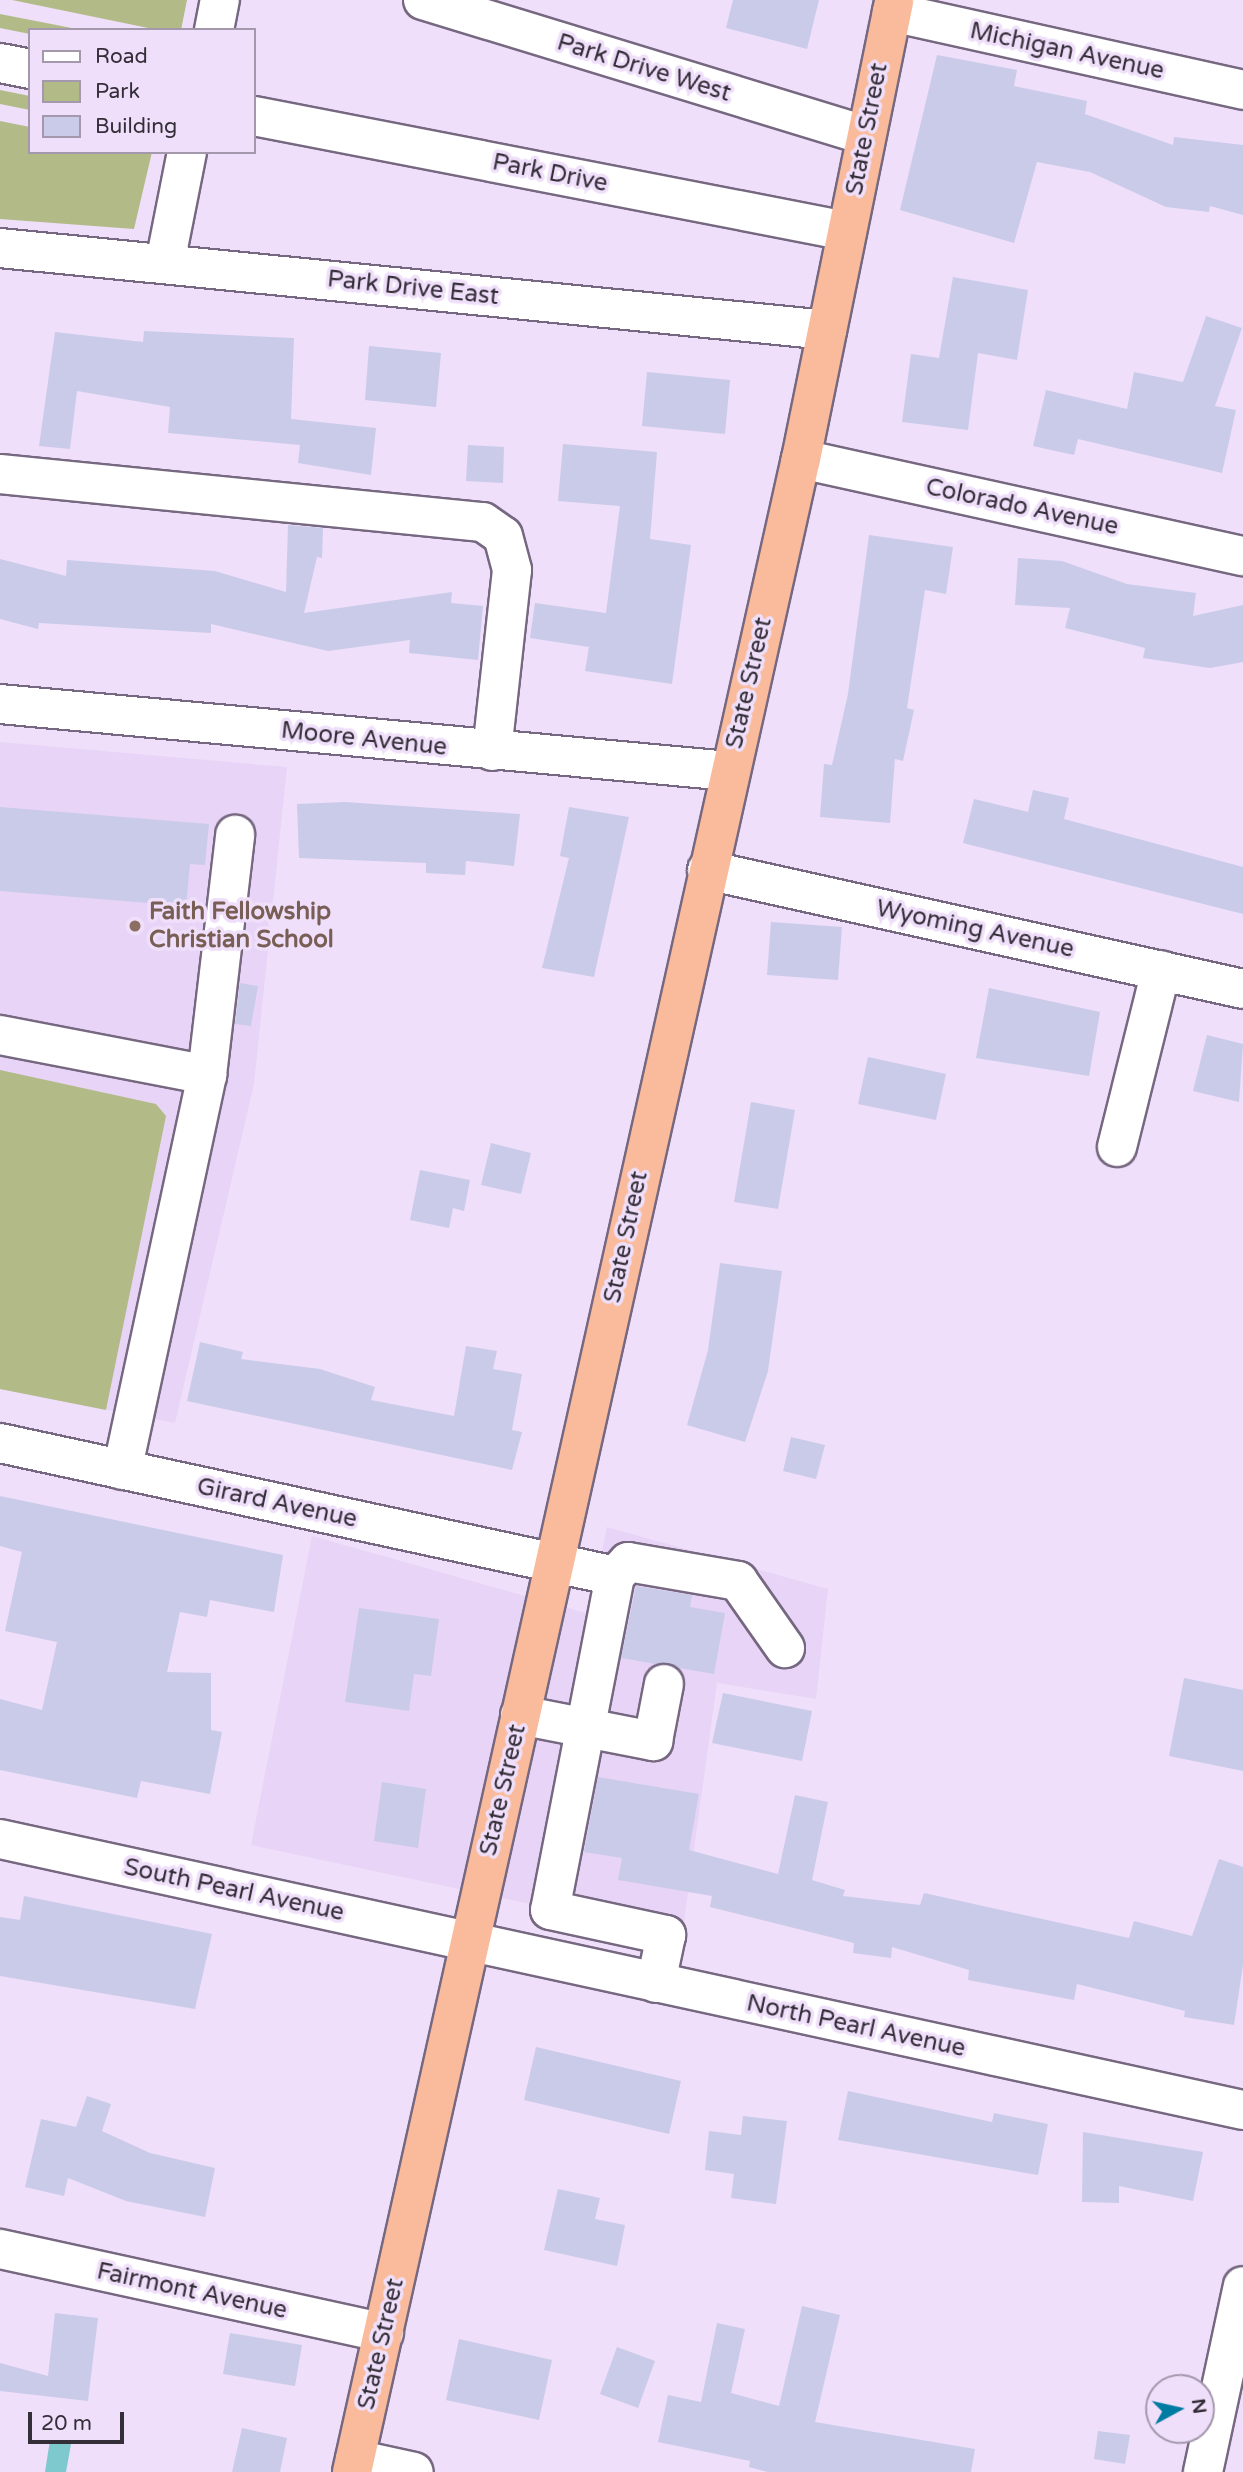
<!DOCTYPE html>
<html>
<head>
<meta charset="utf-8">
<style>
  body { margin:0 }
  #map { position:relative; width:1243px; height:2472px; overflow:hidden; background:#efdffa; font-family:"Varela Round",sans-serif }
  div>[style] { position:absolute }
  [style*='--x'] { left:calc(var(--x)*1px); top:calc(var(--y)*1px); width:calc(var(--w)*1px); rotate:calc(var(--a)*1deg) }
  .built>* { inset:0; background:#e8d4f6 }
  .green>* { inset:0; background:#b2bb88 }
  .water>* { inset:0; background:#7ec9cd }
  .building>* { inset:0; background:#cacbe9 }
  .roads { filter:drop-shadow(2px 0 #766880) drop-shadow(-2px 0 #766880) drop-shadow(0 2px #766880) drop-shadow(0 -2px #766880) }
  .minor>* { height:38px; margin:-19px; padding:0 19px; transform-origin:19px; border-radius:19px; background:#fff }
  .highway>* { height:38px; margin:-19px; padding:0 19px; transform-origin:19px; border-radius:19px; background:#f9bb9b }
  .dots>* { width:19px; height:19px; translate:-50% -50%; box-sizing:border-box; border:4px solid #efdffa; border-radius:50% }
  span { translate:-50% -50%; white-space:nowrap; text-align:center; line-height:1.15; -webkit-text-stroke:7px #efdffa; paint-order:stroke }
  .street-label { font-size:24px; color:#342e38 }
  .education-label { font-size:24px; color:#785e54; font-weight:700 }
  .left { translate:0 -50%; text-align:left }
  .legend { position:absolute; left:28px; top:28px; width:228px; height:126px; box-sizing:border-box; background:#efdffa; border:2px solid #a498ac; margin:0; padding:9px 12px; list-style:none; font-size:21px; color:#342e38 }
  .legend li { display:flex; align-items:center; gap:14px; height:35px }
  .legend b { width:35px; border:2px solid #a498ac }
  .north { position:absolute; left:1145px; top:2374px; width:70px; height:70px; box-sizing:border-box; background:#efdffa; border:2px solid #a498ac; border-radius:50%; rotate:82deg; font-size:19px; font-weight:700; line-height:28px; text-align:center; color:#342e38 }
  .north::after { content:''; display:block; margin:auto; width:24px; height:32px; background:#007ca3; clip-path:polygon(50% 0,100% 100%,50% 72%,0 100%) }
  .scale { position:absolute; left:28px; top:2412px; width:96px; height:32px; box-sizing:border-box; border:4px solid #342e38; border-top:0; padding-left:9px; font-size:21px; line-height:24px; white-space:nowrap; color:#342e38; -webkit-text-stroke:5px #efdffa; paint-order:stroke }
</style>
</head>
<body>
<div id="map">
  <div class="built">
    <i style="clip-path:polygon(0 742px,287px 767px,254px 1084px,175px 1423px,0 1389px)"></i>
    <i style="clip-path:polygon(607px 1527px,828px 1589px,816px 1699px,717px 1683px,682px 1936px,251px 1845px,312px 1536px,589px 1614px)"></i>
  </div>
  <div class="green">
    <i style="clip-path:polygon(12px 0,187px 0,181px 30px,158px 30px)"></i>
    <i style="clip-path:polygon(0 14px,82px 30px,30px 34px,0 28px)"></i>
    <i style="clip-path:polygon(0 90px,30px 96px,30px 110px,0 104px)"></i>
    <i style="clip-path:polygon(0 121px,30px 127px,30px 152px,152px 152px,134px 229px,0 219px)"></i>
    <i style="clip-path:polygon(0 1070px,156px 1104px,166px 1116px,106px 1410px,0 1389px)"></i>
  </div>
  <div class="water">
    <i style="clip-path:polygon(50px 2440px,71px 2444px,66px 2472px,45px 2472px)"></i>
  </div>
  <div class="building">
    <i style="clip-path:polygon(733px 0,819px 0,807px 49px,726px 28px)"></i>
    <i style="clip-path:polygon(937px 55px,1017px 70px,1014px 86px,1087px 101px,1085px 114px,1173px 145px,1174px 137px,1243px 145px,1243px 215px,1210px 206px,1209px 212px,1166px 207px,1090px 172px,1037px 162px,1014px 243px,900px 210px)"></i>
    <i style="clip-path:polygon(953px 277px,1028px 290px,1017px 360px,978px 353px,968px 430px,902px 422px,911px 354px,939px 358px)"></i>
    <i style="clip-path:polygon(1206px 316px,1242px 328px,1215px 406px,1236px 410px,1222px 473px,1078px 439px,1074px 455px,1033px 446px,1046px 390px,1127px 409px,1134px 372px,1183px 382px)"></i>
    <i style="clip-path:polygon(144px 331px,294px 338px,291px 419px,376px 428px,371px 475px,298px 463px,300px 445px,168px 433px,170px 407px,77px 391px,70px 449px,39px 446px,55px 332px,143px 342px)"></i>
    <i style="clip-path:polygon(369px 346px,441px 353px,436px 407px,365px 400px)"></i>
    <i style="clip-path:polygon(647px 372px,730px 380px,725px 434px,642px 426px)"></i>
    <i style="clip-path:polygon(563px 444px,657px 452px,650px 539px,691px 545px,672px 684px,585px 671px,589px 647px,530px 638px,535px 603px,606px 613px,620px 506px,558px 501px)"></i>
    <i style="clip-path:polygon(468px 445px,504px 447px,503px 483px,466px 481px)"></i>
    <i style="clip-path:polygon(288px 525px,323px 528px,322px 558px,317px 557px,304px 613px,452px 592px,451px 603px,483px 606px,478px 660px,409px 653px,410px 640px,328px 651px,211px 624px,211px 633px,39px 623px,38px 629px,0 619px,0 559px,66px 576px,67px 560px,215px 571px,286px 592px)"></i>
    <i style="clip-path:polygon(869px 535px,953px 547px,946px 594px,925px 590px,907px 708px,914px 710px,903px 761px,895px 759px,890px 823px,820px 817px,824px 764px,832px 765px,848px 694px)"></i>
    <i style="clip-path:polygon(1018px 558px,1062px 561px,1127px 584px,1196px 593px,1193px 616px,1243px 605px,1243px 662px,1210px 668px,1143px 658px,1145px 648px,1065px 628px,1070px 608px,1015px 605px)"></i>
    <i style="clip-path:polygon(1033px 790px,1069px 798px,1064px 819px,1243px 867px,1243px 914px,963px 843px,974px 799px,1028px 812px)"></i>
    <i style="clip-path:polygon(345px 802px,520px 814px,514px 866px,466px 861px,465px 875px,426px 873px,426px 863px,299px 858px,297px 804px)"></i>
    <i style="clip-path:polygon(0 807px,209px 824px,205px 865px,190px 864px,186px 906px,0 891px)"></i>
    <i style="clip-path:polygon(569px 807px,629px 817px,594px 977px,542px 968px,569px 858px,560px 856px)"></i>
    <i style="clip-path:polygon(771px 922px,842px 927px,838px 980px,767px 975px)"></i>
    <i style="clip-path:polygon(240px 983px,258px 986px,251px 1026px,235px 1024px)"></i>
    <i style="clip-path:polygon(989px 988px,1100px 1012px,1089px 1076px,976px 1058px)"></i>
    <i style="clip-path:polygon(1207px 1035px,1243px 1044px,1239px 1102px,1193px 1091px)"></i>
    <i style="clip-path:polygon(868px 1057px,946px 1074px,936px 1120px,858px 1104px)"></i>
    <i style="clip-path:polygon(751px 1102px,795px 1110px,778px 1209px,734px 1202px)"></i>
    <i style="clip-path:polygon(491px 1143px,531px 1153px,521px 1194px,481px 1185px)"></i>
    <i style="clip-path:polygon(420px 1170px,470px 1180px,464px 1211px,453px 1208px,449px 1228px,410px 1220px)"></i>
    <i style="clip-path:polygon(720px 1263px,782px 1271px,768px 1371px,745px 1442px,687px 1425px,708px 1350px)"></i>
    <i style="clip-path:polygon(200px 1342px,243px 1352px,241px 1359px,320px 1369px,375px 1387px,371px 1400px,454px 1416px,466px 1346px,497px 1351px,493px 1369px,522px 1374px,512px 1430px,522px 1432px,512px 1470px,187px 1401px)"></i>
    <i style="clip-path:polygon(791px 1437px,825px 1445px,816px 1479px,783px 1471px)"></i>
    <i style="clip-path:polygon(0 1496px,283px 1555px,274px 1612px,210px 1600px,207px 1617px,180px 1612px,167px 1672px,211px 1673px,211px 1730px,222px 1732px,210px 1794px,141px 1781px,137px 1798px,0 1770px,0 1699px,42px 1710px,57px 1642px,5px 1631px,22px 1552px,0 1546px)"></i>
    <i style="clip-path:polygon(636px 1586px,692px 1595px,690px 1607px,725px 1613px,714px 1674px,621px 1658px)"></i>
    <i style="clip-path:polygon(359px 1608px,439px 1619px,431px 1676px,414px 1674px,409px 1711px,345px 1702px)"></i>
    <i style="clip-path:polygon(1184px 1678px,1243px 1690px,1243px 1771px,1169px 1756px)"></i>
    <i style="clip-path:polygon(723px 1693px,812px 1711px,802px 1761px,712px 1743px)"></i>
    <i style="clip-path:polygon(598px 1777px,699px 1794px,689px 1850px,778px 1874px,795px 1795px,828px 1802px,812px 1880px,845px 1890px,843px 1896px,920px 1905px,924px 1893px,1129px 1938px,1134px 1921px,1192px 1936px,1219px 1859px,1243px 1867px,1243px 1965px,1234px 2025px,1184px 2017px,1185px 2011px,1077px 1984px,1074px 2000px,968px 1980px,969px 1970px,892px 1947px,891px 1958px,853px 1953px,854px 1943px,710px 1907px,712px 1896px,618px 1880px,622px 1858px,584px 1852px)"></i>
    <i style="clip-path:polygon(382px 1782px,426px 1789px,418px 1848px,374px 1841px)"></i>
    <i style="clip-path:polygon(24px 1896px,212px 1934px,195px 2009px,0 1976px,0 1917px,20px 1920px)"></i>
    <i style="clip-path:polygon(536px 2047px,681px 2081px,669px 2134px,524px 2100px)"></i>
    <i style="clip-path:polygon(848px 2091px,992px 2122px,994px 2113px,1048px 2124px,1038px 2175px,838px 2140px)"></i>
    <i style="clip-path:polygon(87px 2096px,111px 2104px,102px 2131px,150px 2153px,215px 2168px,205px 2217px,126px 2201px,68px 2178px,64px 2196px,25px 2187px,41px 2119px,76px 2127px)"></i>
    <i style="clip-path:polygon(743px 2116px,787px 2121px,776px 2204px,731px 2198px,734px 2174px,705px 2170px,709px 2131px,741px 2135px)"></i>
    <i style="clip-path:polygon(1083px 2132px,1203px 2152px,1193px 2201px,1119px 2186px,1119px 2203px,1082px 2202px)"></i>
    <i style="clip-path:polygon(558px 2189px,600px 2198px,595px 2219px,625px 2225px,617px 2266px,544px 2250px)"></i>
    <i style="clip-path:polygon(802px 2306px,840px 2315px,815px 2422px,975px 2449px,971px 2472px,768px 2472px,749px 2467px,750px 2461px,658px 2442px,668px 2395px,701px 2402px,717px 2323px,745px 2329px,731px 2393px,779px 2406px)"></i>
    <i style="clip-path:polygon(55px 2313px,98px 2318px,88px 2401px,0 2391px,0 2363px,48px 2376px)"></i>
    <i style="clip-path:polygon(230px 2333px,302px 2345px,295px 2386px,223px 2374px)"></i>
    <i style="clip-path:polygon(459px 2339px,552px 2360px,539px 2420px,446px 2400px)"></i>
    <i style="clip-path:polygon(617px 2347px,655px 2361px,638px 2408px,600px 2394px)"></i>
    <i style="clip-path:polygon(242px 2428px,287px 2438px,280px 2472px,232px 2472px)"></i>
    <i style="clip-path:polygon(1098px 2431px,1130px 2435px,1125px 2464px,1094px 2459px)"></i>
  </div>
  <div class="roads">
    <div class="minor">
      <i style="--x:423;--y:0;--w:462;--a:17"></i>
      <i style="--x:892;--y:12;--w:360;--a:12.5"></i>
      <i style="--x:214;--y:30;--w:31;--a:-79"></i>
      <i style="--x:0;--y:63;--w:31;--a:11"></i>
      <i style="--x:254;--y:116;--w:604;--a:10.98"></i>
      <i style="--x:0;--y:248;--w:831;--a:5.66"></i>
      <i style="--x:165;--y:263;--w:113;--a:-78.8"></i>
      <i style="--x:801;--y:459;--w:453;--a:12.4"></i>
      <i style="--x:0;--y:474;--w:485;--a:5.7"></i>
      <i style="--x:483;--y:522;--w:24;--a:35"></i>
      <i style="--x:503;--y:536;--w:35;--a:75"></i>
      <i style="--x:512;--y:570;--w:182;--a:96.3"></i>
      <i style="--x:0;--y:704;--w:732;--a:5.25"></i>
      <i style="--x:707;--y:870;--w:549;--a:12.52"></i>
      <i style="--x:0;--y:1035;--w:211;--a:10.9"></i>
      <i style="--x:207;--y:1075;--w:404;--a:102.1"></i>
      <i style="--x:207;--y:1075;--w:242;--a:-83.3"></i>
      <i style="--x:1117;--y:1147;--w:182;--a:-76"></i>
      <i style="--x:0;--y:1443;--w:629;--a:12.2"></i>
      <i style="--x:615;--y:1576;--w:340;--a:101"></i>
      <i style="--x:550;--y:1910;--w:119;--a:12.2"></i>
      <i style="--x:666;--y:1935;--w:49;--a:101.8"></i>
      <i style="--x:615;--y:1576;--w:19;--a:-47"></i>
      <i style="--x:628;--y:1562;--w:112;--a:9.8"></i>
      <i style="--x:738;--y:1581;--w:82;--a:55"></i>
      <i style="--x:520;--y:1715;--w:136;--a:11.1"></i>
      <i style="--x:653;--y:1741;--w:58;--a:-79.1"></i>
      <i style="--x:0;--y:1839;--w:1272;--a:12.3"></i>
      <i style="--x:0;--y:2249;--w:393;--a:12.3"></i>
      <i style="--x:355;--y:2459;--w:60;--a:12.4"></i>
      <i style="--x:1203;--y:2472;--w:190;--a:-77.9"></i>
    </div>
    <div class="highway">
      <i style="--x:352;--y:2472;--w:2062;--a:-77.43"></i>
      <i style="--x:801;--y:459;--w:468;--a:-78.5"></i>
    </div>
  </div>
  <div class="dots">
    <i style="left:135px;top:926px;background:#8d6e63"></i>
  </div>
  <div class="street-label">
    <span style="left:1067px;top:51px;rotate:12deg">Michigan Avenue</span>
    <span style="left:644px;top:68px;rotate:17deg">Park Drive West</span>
    <span style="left:867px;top:129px;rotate:-79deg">State Street</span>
    <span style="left:550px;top:173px;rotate:11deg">Park Drive</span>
    <span style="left:413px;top:288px;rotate:6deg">Park Drive East</span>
    <span style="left:1022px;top:507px;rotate:12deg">Colorado Avenue</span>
    <span style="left:749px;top:683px;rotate:-77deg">State Street</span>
    <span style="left:364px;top:739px;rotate:6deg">Moore Avenue</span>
    <span style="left:975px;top:929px;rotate:12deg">Wyoming Avenue</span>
    <span style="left:626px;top:1237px;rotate:-78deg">State Street</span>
    <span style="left:277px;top:1503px;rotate:12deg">Girard Avenue</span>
    <span style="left:503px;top:1790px;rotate:-77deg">State Street</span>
    <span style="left:234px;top:1890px;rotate:12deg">South Pearl Avenue</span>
    <span style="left:856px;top:2026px;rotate:12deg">North Pearl Avenue</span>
    <span style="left:192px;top:2291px;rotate:12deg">Fairmont Avenue</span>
    <span style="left:381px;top:2344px;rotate:-77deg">State Street</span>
  </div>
  <div class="education-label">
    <span class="left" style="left:149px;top:926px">Faith Fellowship<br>Christian School</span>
  </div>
  <ul class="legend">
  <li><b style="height:9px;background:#fff"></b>Road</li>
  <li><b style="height:19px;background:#b2bb88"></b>Park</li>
  <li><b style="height:19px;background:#cacbe9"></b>Building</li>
  </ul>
  <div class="north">N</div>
  <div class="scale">20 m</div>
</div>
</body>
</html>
